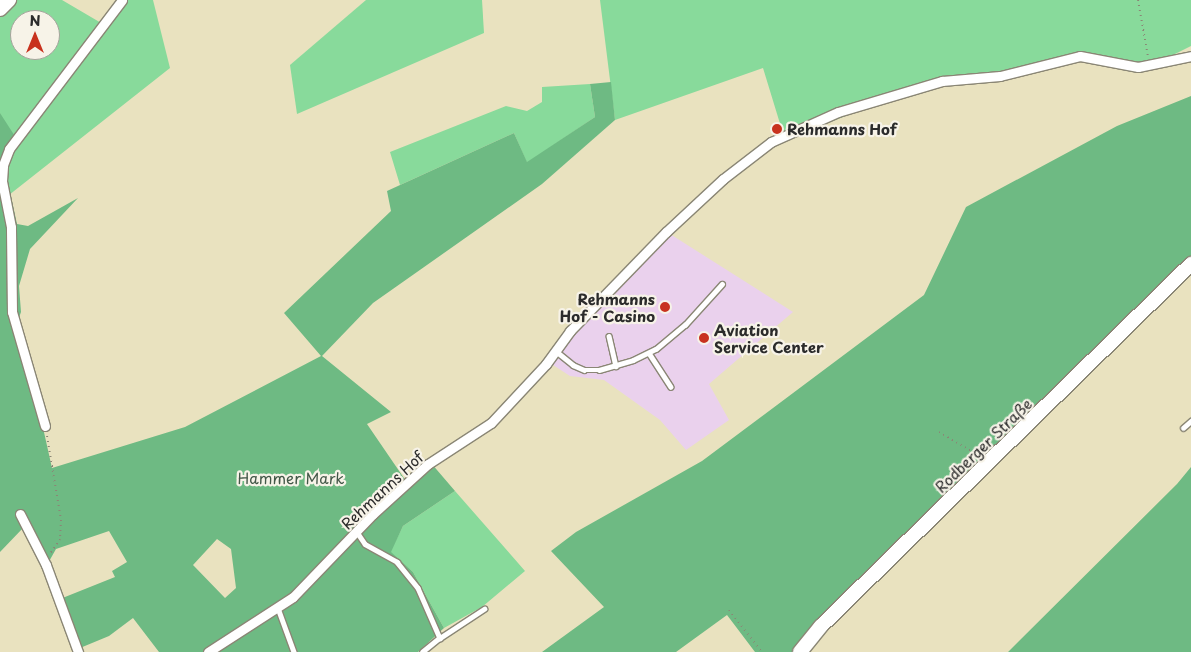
<!DOCTYPE html>
<html>
<head>
<meta charset="utf-8">
<style>
  body { margin:0 }
  #map { position:relative; width:1191px; height:652px; overflow:hidden; background:#e9e2bf; font-family:"Playpen Sans",sans-serif }
  div>[style] { position:absolute }
  [style*='--x'] { left:calc(var(--x)*1px); top:calc(var(--y)*1px); width:calc(var(--w)*1px); rotate:calc(var(--a)*1deg) }
  .built>* { inset:0; background:#ead1ed }
  .green>* { inset:0; background:#88da9b }
  .forest>* { inset:0; background:#6eba83 }
  .path>* { height:2px; margin-top:-1px; transform-origin:0; background:repeating-linear-gradient(90deg,#8a8675 0 1px,transparent 0 5px) }
  .roads { filter:drop-shadow(1px 0 #8a8675) drop-shadow(-1px 0 #8a8675) drop-shadow(0 1px #8a8675) drop-shadow(0 -1px #8a8675) }
  .lane>* { height:4.5px; margin:-2.25px; padding:0 2.25px; transform-origin:2.25px; border-radius:2.25px; background:#fff }
  .street>* { height:9px; margin:-4.5px; padding:0 4.5px; transform-origin:4.5px; border-radius:4.5px; background:#fff }
  .secondary>* { height:14px; margin:-7px; padding:0 7px; transform-origin:7px; border-radius:7px; background:#fff }
  .dots>* { width:14px; height:14px; translate:-50% -50%; box-sizing:border-box; border:2px solid #f7f3e8; border-radius:50% }
  span { translate:-50% -50%; white-space:nowrap; text-align:center; line-height:1.15; -webkit-text-stroke:4.5px #f7f3e8; paint-order:stroke }
  .poi-label { font-size:15px; color:#2b2b2b; font-weight:700 }
  .left { translate:0 -50%; text-align:left }
  .right { translate:-100% -50%; text-align:right }
  .street-label { font-size:15px; color:#2b2b2b }
  .park-label { font-size:15px; color:#425747 }
  .north { position:absolute; left:10px; top:10px; width:50px; height:50px; box-sizing:border-box; background:#f7f3e8; border:1px solid #a5a39c; border-radius:50%; rotate:0deg; font-size:14px; font-weight:700; line-height:20px; text-align:center; color:#2b2b2b }
  .north::after { content:''; display:block; margin:auto; width:18px; height:22px; background:#c8321e; clip-path:polygon(50% 0,100% 100%,50% 72%,0 100%) }
</style>
</head>
<body>
<div id="map">
  <div class="built">
    <i style="clip-path:polygon(670px 234px,793px 312px,709px 384px,729px 420px,686px 450px,660px 420px,604px 380px,570px 376px,550px 363px,560px 347px)"></i>
  </div>
  <div class="green">
    <i style="clip-path:polygon(evenodd,15px 0,62px 0,108px 27px,126px 0,153px 0,170px 68px,9px 195px,0 113px,0 14px,15px 0,20px 20px,50px 20px,50px 50px,20px 50px,20px 20px)"></i>
    <i style="clip-path:polygon(366px 0,482px 0,484px 33px,297px 114px,290px 65px)"></i>
    <i style="clip-path:polygon(600px 0,1191px 0,1191px 46px,1151px 66px,1081px 51px,997px 73px,918px 83px,919px 87px,785px 140px,763px 68px,615px 120px)"></i>
    <i style="clip-path:polygon(590px 84px,595px 117px,527px 163px,514px 133px,400px 185px,390px 152px,506px 106px,527px 111px,542px 102px,542px 87px)"></i>
    <i style="clip-path:polygon(455px 491px,525px 571px,482px 607px,444px 628px,413px 572px,390px 552px,403px 526px)"></i>
  </div>
  <div class="forest">
    <i style="clip-path:polygon(evenodd,611px 82px,615px 120px,542px 184px,373px 303px,322px 356px,391px 412px,367px 424px,408px 484px,431px 463px,455px 491px,403px 526px,391px 552px,413px 572px,444px 628px,418px 652px,159px 652px,133px 618px,109px 636px,80px 648px,23px 528px,0 552px,0 113px,18px 141px,5px 169px,17px 224px,28px 226px,78px 198px,30px 249px,19px 286px,21px 312px,15px 329px,33px 383px,52px 468px,185px 427px,321px 356px,284px 313px,391px 211px,387px 191px,514px 133px,527px 162px,595px 117px,590px 84px,611px 82px,109px 531px,127px 562px,112px 571px,115px 577px,60px 599px,47px 565px,56px 549px,109px 531px,611px 82px,217px 539px,231px 549px,236px 588px,225px 598px,193px 565px,217px 539px)"></i>
    <i style="clip-path:polygon(1191px 96px,1191px 263px,984px 457px,875px 564px,793px 652px,755px 652px,727px 615px,676px 652px,542px 652px,604px 607px,551px 551px,576px 532px,702px 461px,924px 295px,966px 207px,1117px 126px)"></i>
    <i style="clip-path:polygon(1191px 467px,1191px 652px,1008px 652px,1177px 484px)"></i>
  </div>
  <div class="path">
    <i style="--x:1138;--y:0;--w:58;--a:80"></i>
    <i style="--x:939;--y:432;--w:45;--a:30.5"></i>
    <i style="--x:47;--y:436;--w:85;--a:80.5"></i>
    <i style="--x:61;--y:520;--w:19;--a:93"></i>
    <i style="--x:60;--y:539;--w:18;--a:124"></i>
    <i style="--x:729;--y:610;--w:53;--a:51.8"></i>
  </div>
  <div class="roads">
    <div class="lane">
      <i style="--x:609;--y:336;--w:31;--a:77"></i>
      <i style="--x:556;--y:351;--w:22;--a:39"></i>
      <i style="--x:573;--y:365;--w:12;--a:24"></i>
      <i style="--x:584;--y:370;--w:15;--a:0"></i>
      <i style="--x:599;--y:370;--w:35;--a:-16"></i>
      <i style="--x:633;--y:360;--w:25;--a:-26"></i>
      <i style="--x:656;--y:349;--w:38;--a:-40"></i>
      <i style="--x:685;--y:325;--w:55;--a:-47.9"></i>
      <i style="--x:649;--y:353;--w:40;--a:57.1"></i>
      <i style="--x:1183;--y:428;--w:11;--a:-41"></i>
      <i style="--x:357;--y:532;--w:14;--a:56"></i>
      <i style="--x:365;--y:544;--w:37;--a:29"></i>
      <i style="--x:397;--y:562;--w:33;--a:51"></i>
      <i style="--x:418;--y:588;--w:55;--a:66.3"></i>
      <i style="--x:440;--y:638;--w:22;--a:141"></i>
      <i style="--x:278;--y:608;--w:47;--a:70"></i>
      <i style="--x:440;--y:638;--w:53;--a:-33.4"></i>
    </div>
    <div class="street">
      <i style="--x:45;--y:426;--w:119;--a:-106.1"></i>
      <i style="--x:12;--y:312;--w:85;--a:-90.7"></i>
      <i style="--x:11;--y:227;--w:47;--a:-101.1"></i>
      <i style="--x:2;--y:181;--w:16;--a:-86"></i>
      <i style="--x:3;--y:165;--w:17;--a:-69"></i>
      <i style="--x:9;--y:149;--w:187;--a:-52.8"></i>
      <i style="--x:20;--y:514;--w:57;--a:63"></i>
      <i style="--x:46;--y:565;--w:93;--a:69.8"></i>
      <i style="--x:208;--y:652;--w:101;--a:-32.9"></i>
      <i style="--x:293;--y:597;--w:115;--a:-46.1"></i>
      <i style="--x:373;--y:514;--w:74;--a:-42.3"></i>
      <i style="--x:428;--y:464;--w:75;--a:-33.1"></i>
      <i style="--x:491;--y:423;--w:81;--a:-47"></i>
      <i style="--x:546;--y:364;--w:41;--a:-54"></i>
      <i style="--x:570;--y:331;--w:138;--a:-45.9"></i>
      <i style="--x:666;--y:232;--w:78;--a:-42.9"></i>
      <i style="--x:723;--y:179;--w:61;--a:-37.6"></i>
      <i style="--x:771;--y:142;--w:73;--a:-24.1"></i>
      <i style="--x:838;--y:112;--w:109;--a:-16.6"></i>
      <i style="--x:942;--y:81;--w:58;--a:-4.9"></i>
      <i style="--x:1000;--y:76;--w:82;--a:-14"></i>
      <i style="--x:1080;--y:56;--w:59;--a:10.7"></i>
      <i style="--x:1138;--y:67;--w:54;--a:-11.7"></i>
    </div>
    <div class="secondary">
      <i style="--x:0;--y:9;--w:13;--a:-45"></i>
      <i style="--x:800;--y:652;--w:33;--a:-51"></i>
      <i style="--x:821;--y:626;--w:518;--a:-44.37"></i>
    </div>
  </div>
  <div class="dots">
    <i style="left:777px;top:129px;background:#c8321e"></i>
    <i style="left:665px;top:307px;background:#c8321e"></i>
    <i style="left:704px;top:338px;background:#c8321e"></i>
  </div>
  <div class="poi-label">
    <span class="left" style="left:787px;top:129px">Rehmanns Hof</span>
    <span class="right" style="left:655px;top:307px">Rehmanns<br>Hof - Casino</span>
    <span class="left" style="left:714px;top:338px">Aviation<br>Service Center</span>
  </div>
  <div class="street-label">
    <span style="left:983px;top:445px;rotate:-44deg">Rodberger Straße</span>
    <span style="left:382px;top:490px;rotate:-43deg">Rehmanns Hof</span>
  </div>
  <div class="park-label">
    <span style="left:291px;top:478px">Hammer Mark</span>
  </div>
  <div class="north">N</div>
</div>
</body>
</html>
